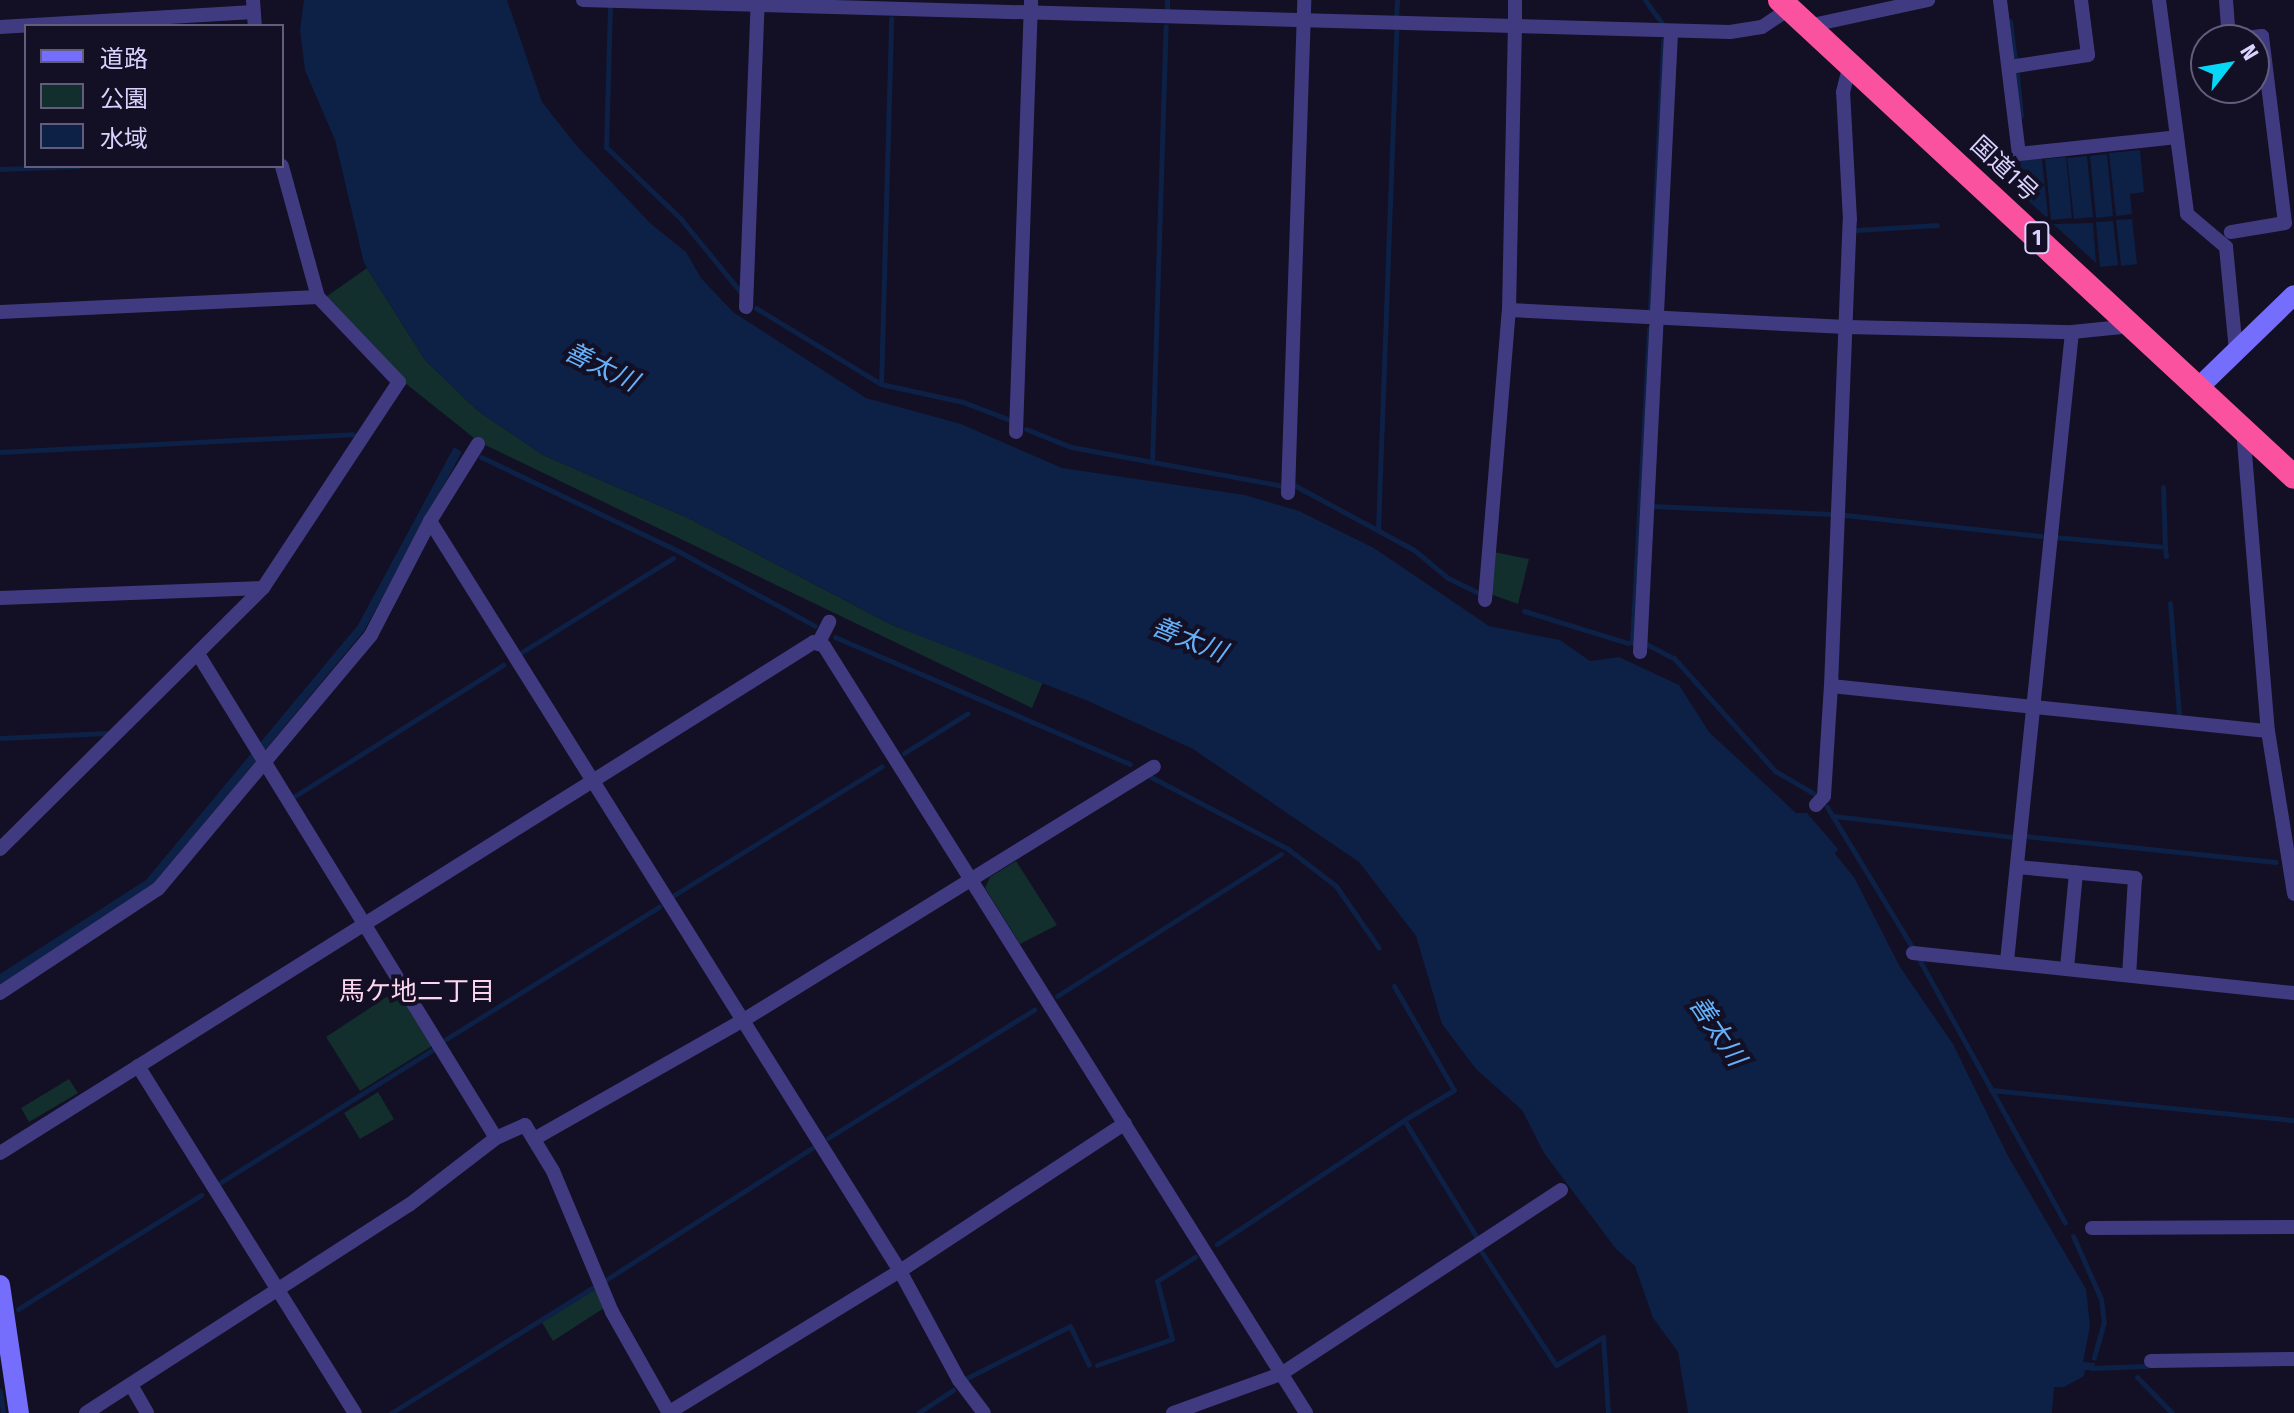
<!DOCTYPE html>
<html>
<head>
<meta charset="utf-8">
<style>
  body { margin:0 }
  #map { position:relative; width:2294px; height:1413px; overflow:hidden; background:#130f24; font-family:"Fira Sans Condensed","Noto Sans JP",sans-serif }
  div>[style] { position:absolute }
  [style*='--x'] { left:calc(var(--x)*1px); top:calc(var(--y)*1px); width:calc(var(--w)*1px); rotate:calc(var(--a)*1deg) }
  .green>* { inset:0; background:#122e2d }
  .water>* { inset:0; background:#0d2045 }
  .stream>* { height:5px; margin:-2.5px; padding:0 2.5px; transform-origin:2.5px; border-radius:2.5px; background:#0d2045 }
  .street>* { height:14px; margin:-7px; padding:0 7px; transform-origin:7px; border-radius:7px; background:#403b81 }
  .secondary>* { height:20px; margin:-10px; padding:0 10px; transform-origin:10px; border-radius:10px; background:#756dfb }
  .highway>* { height:24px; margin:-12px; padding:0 12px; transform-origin:12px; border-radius:12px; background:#fa529e }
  span { translate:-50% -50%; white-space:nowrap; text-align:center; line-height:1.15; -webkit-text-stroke:8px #130f24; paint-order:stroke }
  .shield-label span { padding:2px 6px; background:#130f24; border:2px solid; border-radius:6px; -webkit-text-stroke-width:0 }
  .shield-label { font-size:22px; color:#d9d3fe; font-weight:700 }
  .street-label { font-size:24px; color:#d9d3fe }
  .water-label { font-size:26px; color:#64b1fa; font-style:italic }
  .neighbourhood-label { font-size:26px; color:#fed5ee }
  .legend { position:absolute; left:24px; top:24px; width:260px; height:144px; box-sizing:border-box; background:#130f24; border:2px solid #625d7b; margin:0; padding:10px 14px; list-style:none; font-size:24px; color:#d9d3fe }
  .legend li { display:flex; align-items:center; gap:16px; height:40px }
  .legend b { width:40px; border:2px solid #625d7b }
  .north { position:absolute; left:2190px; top:24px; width:80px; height:80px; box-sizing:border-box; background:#130f24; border:2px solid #625d7b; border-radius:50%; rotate:59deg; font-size:22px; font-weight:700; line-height:32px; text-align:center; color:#d9d3fe }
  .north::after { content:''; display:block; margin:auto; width:28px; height:36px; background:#07d7f6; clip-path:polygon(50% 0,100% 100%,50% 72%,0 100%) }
</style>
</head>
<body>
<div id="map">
  <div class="green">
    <i style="clip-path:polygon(367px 268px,425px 360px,478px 411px,543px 455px,688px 518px,892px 625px,1043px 682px,1032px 708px,479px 442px,400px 379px,323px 299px)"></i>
    <i style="clip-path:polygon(1494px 552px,1529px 559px,1518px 604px,1490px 594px)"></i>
    <i style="clip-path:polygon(1016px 861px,1057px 925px,1020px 944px,985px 888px,990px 877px)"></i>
    <i style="clip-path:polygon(397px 990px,432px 1046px,360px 1091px,326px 1037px)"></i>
    <i style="clip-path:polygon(69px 1079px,78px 1093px,29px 1122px,21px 1108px)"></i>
    <i style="clip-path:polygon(378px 1092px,394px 1119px,360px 1139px,344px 1113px)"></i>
    <i style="clip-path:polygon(594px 1285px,604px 1308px,553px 1341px,540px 1319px)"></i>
  </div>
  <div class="water">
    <i style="clip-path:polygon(304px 0,507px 0,542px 102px,576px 145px,651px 224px,686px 252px,701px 278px,733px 312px,866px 398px,961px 424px,1062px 468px,1245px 495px,1299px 511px,1374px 548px,1489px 626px,1560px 640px,1590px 661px,1619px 657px,1679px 685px,1709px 732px,1796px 813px,1807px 813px,1838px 849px,1835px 854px,1854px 877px,1900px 967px,1953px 1044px,2008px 1156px,2086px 1289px,2090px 1326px,2083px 1362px,2095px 1363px,2094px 1370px,2085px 1370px,2084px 1376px,2064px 1387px,2054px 1387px,2052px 1413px,1688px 1413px,1678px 1352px,1653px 1318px,1635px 1266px,1616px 1249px,1544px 1153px,1522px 1110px,1476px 1069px,1442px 1024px,1416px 936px,1359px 862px,1193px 749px,1088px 701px,892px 625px,688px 518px,543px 455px,478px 411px,425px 360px,364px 263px,335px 140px,305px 70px,300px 30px)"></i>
    <i style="clip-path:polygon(2140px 150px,2144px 192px,2130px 194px,2132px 214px,2116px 216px,2109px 153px)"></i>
    <i style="clip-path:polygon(2107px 154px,2113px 216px,2096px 218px,2090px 156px)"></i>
    <i style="clip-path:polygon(2087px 156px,2093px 217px,2074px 219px,2067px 158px)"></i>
    <i style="clip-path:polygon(2066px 157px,2072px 218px,2051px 220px,2045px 159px)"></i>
    <i style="clip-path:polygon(2042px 159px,2048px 216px,2046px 217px,2001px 176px,2018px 170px,2018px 160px)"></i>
    <i style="clip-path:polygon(2132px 219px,2137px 264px,2121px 266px,2116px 220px)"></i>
    <i style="clip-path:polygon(2113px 221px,2118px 265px,2100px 267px,2096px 222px)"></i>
    <i style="clip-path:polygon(2093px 223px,2096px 263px,2053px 224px)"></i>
    <i style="clip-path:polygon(454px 447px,462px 452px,364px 631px,152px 886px,0 985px,0 974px,146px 880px,358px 625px)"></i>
  </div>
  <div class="stream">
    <i style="--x:1645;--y:0;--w:31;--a:54"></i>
    <i style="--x:610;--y:6;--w:141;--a:91.6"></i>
    <i style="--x:606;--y:147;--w:103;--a:43.8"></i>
    <i style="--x:680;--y:218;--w:99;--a:50.7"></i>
    <i style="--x:1167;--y:12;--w:12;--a:-90"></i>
    <i style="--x:1396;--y:19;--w:19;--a:-87"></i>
    <i style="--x:2010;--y:21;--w:39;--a:83"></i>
    <i style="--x:2017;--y:74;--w:42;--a:84.6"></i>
    <i style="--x:0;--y:169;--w:79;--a:-2.2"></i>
    <i style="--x:1857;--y:230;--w:80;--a:-3.6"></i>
    <i style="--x:756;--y:308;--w:146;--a:31.3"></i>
    <i style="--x:881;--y:384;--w:84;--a:12.4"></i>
    <i style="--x:963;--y:402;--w:53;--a:20.8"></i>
    <i style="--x:1650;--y:310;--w:270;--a:-87.2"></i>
    <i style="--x:881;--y:384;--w:366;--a:-88.4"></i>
    <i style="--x:1026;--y:429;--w:48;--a:21.8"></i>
    <i style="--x:1071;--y:447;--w:217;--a:10.4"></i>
    <i style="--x:0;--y:452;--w:353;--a:-2.9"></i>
    <i style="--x:481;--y:457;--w:218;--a:25.5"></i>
    <i style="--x:678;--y:551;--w:156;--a:28.7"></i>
    <i style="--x:1152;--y:462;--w:436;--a:-88.2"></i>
    <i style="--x:1294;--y:485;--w:136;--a:28.4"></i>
    <i style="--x:1414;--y:550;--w:44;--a:39.5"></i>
    <i style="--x:1448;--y:578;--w:34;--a:26"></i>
    <i style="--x:2163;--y:487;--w:60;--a:88.1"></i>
    <i style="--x:1651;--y:506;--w:181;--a:2.5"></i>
    <i style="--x:1845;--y:515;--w:197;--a:6.1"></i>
    <i style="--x:1378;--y:530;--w:499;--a:-87.9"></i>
    <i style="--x:2054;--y:537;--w:111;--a:5.1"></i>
    <i style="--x:2165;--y:547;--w:9;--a:84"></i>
    <i style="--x:2170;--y:603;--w:111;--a:85.4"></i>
    <i style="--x:1524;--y:611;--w:109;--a:17.1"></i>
    <i style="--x:835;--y:637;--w:321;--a:23.3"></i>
    <i style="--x:1632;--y:643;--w:315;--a:-86.9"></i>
    <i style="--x:1644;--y:643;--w:34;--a:27"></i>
    <i style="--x:1674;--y:658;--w:152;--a:48.2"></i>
    <i style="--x:1775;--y:771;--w:44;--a:30.1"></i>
    <i style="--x:522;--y:652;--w:178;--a:-31.9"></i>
    <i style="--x:0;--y:738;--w:106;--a:-2.7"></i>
    <i style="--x:904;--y:753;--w:75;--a:-32"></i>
    <i style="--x:1151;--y:777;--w:155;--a:27.7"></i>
    <i style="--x:1288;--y:849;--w:61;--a:37.6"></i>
    <i style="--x:1336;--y:886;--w:75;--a:55.3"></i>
    <i style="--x:295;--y:796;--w:246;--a:-32.2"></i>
    <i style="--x:1827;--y:807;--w:164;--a:58.7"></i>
    <i style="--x:1834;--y:816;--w:179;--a:6.7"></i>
    <i style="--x:2025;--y:836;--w:252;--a:5.9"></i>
    <i style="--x:671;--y:897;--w:248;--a:-31.8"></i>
    <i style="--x:1920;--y:961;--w:299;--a:61"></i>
    <i style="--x:1394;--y:986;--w:120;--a:60"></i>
    <i style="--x:1454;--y:1090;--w:58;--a:149"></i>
    <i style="--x:1404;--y:1120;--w:137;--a:58.2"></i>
    <i style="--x:1057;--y:996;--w:265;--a:-32.4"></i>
    <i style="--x:446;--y:1039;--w:251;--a:-31.8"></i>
    <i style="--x:1991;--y:1090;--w:304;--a:5.7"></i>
    <i style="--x:828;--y:1138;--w:243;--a:-31.9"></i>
    <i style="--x:221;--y:1182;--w:249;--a:-32"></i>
    <i style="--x:2073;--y:1236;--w:69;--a:66"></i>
    <i style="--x:2101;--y:1299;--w:23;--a:83"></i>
    <i style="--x:2104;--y:1322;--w:37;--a:106"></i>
    <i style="--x:1217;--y:1244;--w:224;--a:-33.5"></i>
    <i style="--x:1481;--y:1251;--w:136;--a:56.7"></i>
    <i style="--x:1556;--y:1365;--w:55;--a:-30.8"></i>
    <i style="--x:1603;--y:1337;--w:76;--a:86.2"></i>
    <i style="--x:604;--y:1281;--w:247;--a:-32.6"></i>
    <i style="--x:18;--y:1309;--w:216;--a:-31.9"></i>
    <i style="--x:1097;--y:1365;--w:79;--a:-19.1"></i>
    <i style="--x:1172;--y:1339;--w:60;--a:-104.5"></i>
    <i style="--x:1157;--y:1281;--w:45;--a:-32.3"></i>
    <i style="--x:2091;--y:1368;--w:55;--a:-2.1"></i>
    <i style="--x:2137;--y:1377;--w:50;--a:45.8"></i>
    <i style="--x:967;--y:1378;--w:115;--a:-26.8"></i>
    <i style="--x:1070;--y:1326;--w:43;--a:64"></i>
    <i style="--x:0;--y:1391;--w:22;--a:82"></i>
    <i style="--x:391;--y:1413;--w:237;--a:-31.9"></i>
    <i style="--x:918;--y:1413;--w:42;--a:-33.3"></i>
  </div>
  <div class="street">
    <i style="--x:253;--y:0;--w:26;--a:86"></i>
    <i style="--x:583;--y:0;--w:932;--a:1.6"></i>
    <i style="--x:1515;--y:26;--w:26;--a:-90"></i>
    <i style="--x:2000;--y:0;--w:155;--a:83"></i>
    <i style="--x:2019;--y:154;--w:159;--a:-6.1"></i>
    <i style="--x:2159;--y:0;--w:216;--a:82.5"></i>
    <i style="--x:2187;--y:214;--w:51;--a:40.2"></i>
    <i style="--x:2226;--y:247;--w:104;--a:84.5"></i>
    <i style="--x:2226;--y:0;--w:40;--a:85.7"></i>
    <i style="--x:2229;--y:40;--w:33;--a:-7"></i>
    <i style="--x:2262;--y:36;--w:188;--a:83"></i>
    <i style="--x:2285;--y:223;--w:55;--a:170.5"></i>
    <i style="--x:1808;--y:26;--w:123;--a:-12.2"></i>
    <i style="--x:0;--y:27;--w:254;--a:-3.4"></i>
    <i style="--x:2009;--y:67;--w:80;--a:-8.6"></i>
    <i style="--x:2088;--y:55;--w:55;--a:-97.3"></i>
    <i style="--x:746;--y:307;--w:307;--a:-87.8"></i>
    <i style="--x:1509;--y:310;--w:337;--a:2.9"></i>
    <i style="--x:1846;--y:327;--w:226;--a:1.3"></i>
    <i style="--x:2072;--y:332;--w:60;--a:-5.7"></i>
    <i style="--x:0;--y:312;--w:318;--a:-2.7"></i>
    <i style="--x:2243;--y:429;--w:303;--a:85.3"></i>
    <i style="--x:2268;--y:731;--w:165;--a:80.9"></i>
    <i style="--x:1016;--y:432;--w:432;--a:-88"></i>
    <i style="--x:478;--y:444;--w:91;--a:121.9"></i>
    <i style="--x:430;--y:521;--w:885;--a:57.93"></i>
    <i style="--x:900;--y:1271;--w:124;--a:61.6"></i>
    <i style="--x:959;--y:1380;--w:41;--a:52.9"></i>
    <i style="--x:1288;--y:493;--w:493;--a:-88.1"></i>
    <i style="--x:0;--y:598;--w:263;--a:-2.2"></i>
    <i style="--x:1485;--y:600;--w:291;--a:-85.3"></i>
    <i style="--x:1509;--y:310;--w:284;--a:-88.8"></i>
    <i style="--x:1515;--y:26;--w:215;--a:1.6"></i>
    <i style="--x:1730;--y:32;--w:32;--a:-9"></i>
    <i style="--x:1762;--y:27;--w:32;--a:-34"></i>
    <i style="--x:818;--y:644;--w:25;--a:-63"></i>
    <i style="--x:1640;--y:652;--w:620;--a:-87.13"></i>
    <i style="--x:198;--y:654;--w:568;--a:58.38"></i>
    <i style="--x:1831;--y:686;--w:439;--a:5.9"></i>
    <i style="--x:1816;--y:805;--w:12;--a:-48"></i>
    <i style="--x:1824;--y:796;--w:110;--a:-86.4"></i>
    <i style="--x:1831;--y:686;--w:466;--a:-87.7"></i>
    <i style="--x:1850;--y:220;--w:128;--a:-93.1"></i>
    <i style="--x:1843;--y:92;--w:29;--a:-76"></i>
    <i style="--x:0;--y:849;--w:371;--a:-44.8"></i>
    <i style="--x:263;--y:588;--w:247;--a:-56.6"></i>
    <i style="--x:399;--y:382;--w:117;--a:-133.6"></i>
    <i style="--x:318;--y:297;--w:136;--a:-105.4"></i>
    <i style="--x:2017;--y:867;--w:119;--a:5.3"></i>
    <i style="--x:2135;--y:878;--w:97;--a:93.5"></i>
    <i style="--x:1913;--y:953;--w:383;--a:6"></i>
    <i style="--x:2007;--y:961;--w:632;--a:-84.1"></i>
    <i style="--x:2067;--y:968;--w:96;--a:-84.6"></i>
    <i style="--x:0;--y:993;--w:189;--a:-33.4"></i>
    <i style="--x:158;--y:889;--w:331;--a:-50"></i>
    <i style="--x:371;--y:635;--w:128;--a:-62.6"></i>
    <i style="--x:138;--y:1066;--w:409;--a:58"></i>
    <i style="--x:534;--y:1139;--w:239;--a:-29.6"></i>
    <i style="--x:742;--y:1021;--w:484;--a:-31.7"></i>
    <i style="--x:0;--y:1153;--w:961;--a:-32.12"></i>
    <i style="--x:814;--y:642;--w:11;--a:22"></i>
    <i style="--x:824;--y:646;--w:906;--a:57.85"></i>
    <i style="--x:2092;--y:1228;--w:202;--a:-0.3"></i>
    <i style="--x:2151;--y:1361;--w:143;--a:-0.8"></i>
    <i style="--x:131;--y:1385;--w:32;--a:60"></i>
    <i style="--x:86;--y:1413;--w:384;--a:-32.8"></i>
    <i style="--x:409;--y:1205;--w:110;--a:-37.6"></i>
    <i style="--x:496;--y:1138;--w:32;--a:-24"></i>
    <i style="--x:525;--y:1125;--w:54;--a:58.7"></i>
    <i style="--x:553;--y:1171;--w:153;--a:67.3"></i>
    <i style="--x:612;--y:1312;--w:116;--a:60.6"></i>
    <i style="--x:668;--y:1413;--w:272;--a:-31.5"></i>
    <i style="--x:900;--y:1271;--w:269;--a:-33.3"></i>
    <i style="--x:1173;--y:1413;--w:115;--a:-19.9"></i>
    <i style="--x:1281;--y:1374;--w:335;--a:-33.3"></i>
  </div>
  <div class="secondary">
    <i style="--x:2199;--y:387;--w:132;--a:-44.1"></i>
    <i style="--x:0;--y:1285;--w:129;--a:81.6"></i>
  </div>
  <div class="highway">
    <i style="--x:1780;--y:0;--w:701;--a:42.86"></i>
  </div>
  <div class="shield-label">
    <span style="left:2037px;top:238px">1</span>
  </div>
  <div class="street-label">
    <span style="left:2004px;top:169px;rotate:43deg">国道1号</span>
  </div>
  <div class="water-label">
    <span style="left:601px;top:367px;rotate:26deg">善太川</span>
    <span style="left:1189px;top:640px;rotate:22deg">善太川</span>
    <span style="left:1717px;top:1031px;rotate:56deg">善太川</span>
  </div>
  <div class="neighbourhood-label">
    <span style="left:417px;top:992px">馬ケ地二丁目</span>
  </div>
  <ul class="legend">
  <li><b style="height:10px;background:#756dfb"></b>道路</li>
  <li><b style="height:22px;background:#122e2d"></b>公園</li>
  <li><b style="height:22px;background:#0d2045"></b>水域</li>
  </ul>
  <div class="north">N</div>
</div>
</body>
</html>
